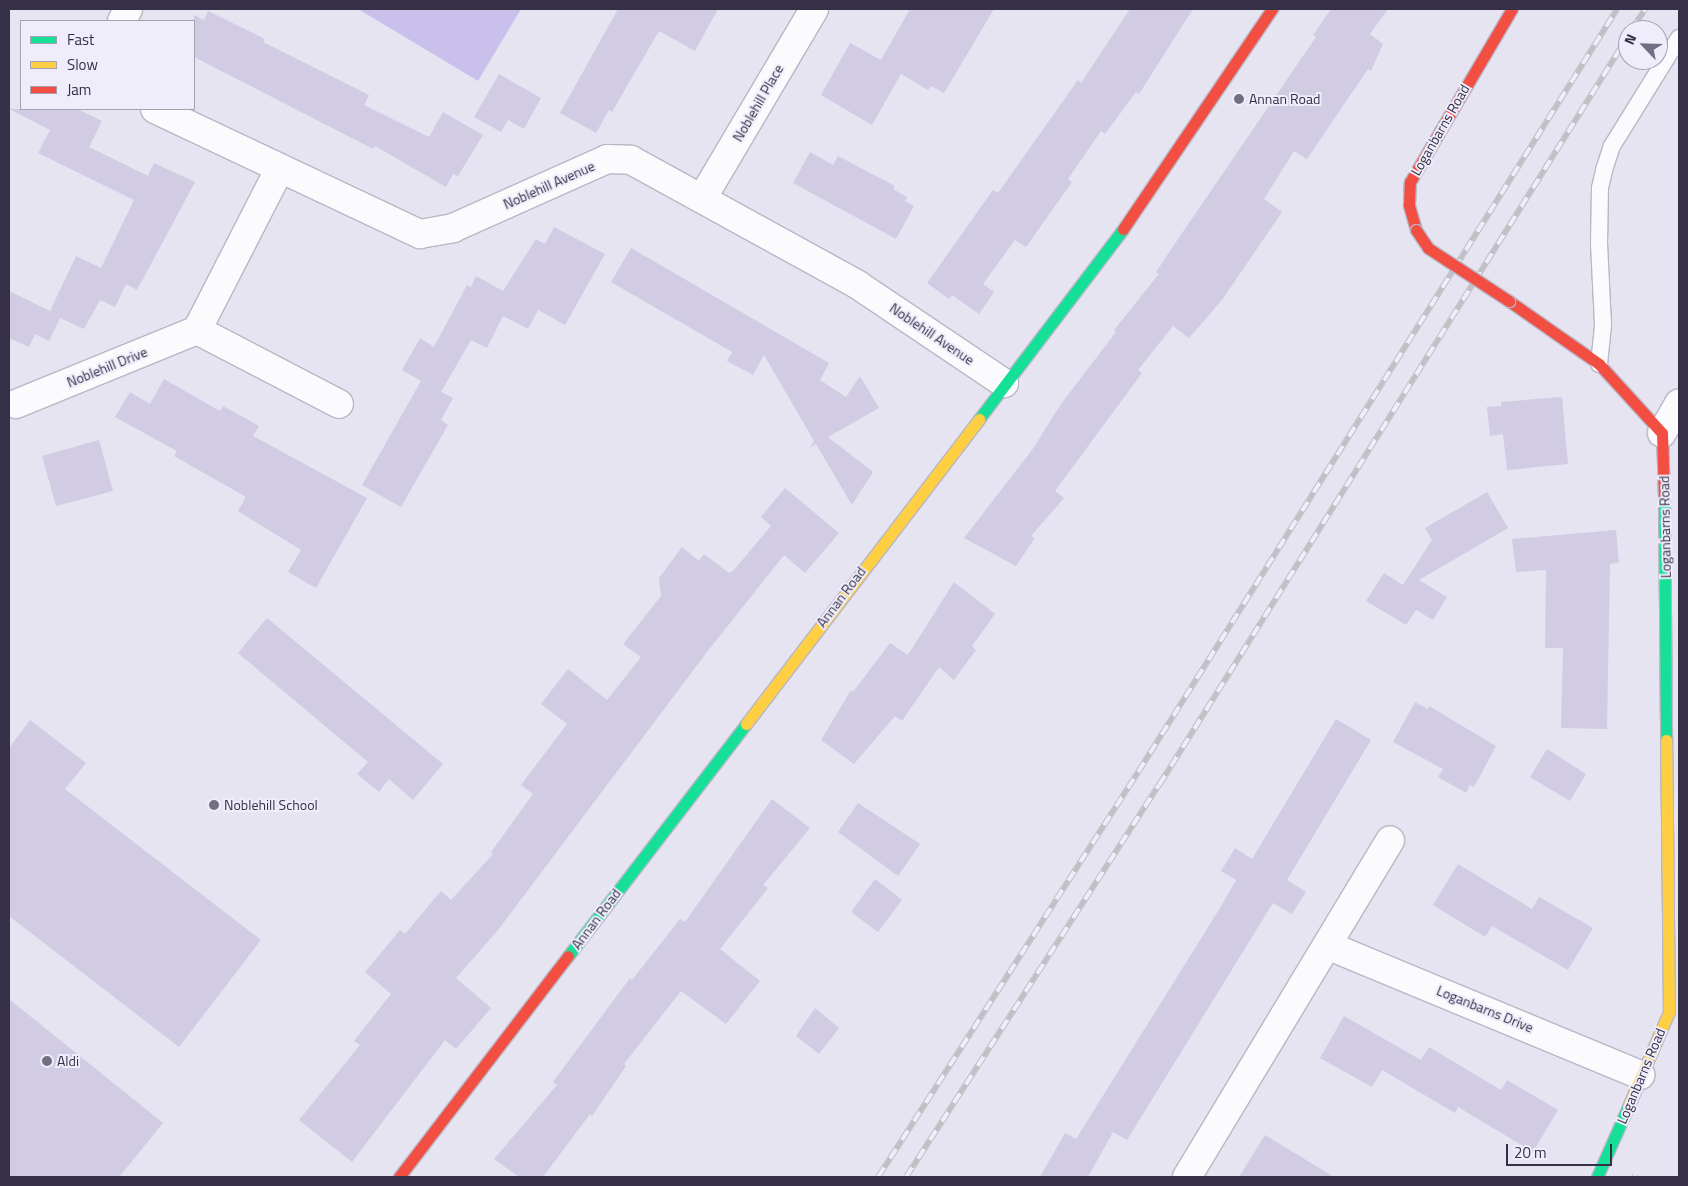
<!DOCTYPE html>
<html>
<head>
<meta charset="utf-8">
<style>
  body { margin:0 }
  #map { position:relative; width:1688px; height:1186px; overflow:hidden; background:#e6e4f1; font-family:"Titillium Web",sans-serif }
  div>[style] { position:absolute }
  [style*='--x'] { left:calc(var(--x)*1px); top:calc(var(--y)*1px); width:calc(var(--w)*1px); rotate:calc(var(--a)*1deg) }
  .green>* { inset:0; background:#c9c1ec }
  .building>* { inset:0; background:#d1cbe4 }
  .path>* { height:3px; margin-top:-1.5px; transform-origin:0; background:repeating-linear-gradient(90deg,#c6c5cc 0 1px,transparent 0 5px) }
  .roads { filter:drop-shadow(1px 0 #b9b6c7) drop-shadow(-1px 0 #b9b6c7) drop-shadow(0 1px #b9b6c7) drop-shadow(0 -1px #b9b6c7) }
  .lane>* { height:16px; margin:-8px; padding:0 8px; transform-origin:8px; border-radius:8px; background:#fbfbfd }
  .street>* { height:28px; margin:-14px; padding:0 14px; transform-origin:14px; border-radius:14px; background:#fbfbfd }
  .fast>* { height:11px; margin:-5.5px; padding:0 5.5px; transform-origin:5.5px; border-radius:5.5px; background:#16e098 }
  .slow>* { height:11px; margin:-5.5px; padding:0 5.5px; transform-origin:5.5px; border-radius:5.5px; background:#ffcf43 }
  .jam>* { height:11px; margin:-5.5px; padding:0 5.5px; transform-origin:5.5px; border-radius:5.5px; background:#f24e42 }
  .rail>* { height:5.5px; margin-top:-2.75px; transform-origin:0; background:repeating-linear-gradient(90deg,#efedfa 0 11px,#c0bfc4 0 22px); box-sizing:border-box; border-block:1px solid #c0bfc4 }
  .bridges { filter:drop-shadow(1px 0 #b9b6c7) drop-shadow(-1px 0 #b9b6c7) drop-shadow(0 1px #b9b6c7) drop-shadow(0 -1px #b9b6c7) }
  .jam-bridge>* { height:11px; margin:-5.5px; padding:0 5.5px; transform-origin:5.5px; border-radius:5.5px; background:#f24e42 }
  .dots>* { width:14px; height:14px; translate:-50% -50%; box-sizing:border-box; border:2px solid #efedfa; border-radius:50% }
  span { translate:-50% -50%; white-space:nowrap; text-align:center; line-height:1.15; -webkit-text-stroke:4px #efedfa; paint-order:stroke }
  .poi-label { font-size:14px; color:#353048 }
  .left { translate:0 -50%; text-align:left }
  .street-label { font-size:14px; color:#353048 }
  .frame { position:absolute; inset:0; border:10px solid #353048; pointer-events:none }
  .legend { position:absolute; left:20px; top:20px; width:175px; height:90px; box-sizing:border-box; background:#efedfa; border:1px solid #a5a1b3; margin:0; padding:6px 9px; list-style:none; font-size:15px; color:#353048 }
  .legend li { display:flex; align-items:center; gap:10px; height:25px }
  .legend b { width:25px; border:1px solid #a5a1b3 }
  .north { position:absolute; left:1618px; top:20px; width:50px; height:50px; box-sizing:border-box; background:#efedfa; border:1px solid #a5a1b3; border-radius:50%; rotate:294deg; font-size:14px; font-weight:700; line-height:20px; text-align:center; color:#353048 }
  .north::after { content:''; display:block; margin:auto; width:18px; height:22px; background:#736f83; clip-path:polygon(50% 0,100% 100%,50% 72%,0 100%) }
  .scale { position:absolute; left:1506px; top:1144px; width:106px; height:22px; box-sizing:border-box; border:2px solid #353048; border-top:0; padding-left:6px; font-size:15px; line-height:18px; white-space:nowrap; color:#353048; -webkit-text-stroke:4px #efedfa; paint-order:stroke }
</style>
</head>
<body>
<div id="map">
  <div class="green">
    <i style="clip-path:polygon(358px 9px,521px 9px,478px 81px)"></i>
  </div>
  <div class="building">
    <i style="clip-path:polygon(618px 9px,718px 9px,695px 51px,659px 31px,612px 112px,609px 110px,596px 133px,560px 113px)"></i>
    <i style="clip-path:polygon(910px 9px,994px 9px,944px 93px,931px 86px,928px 90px,901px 74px,872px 125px,821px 95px,850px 43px,881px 60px)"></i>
    <i style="clip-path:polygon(1130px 9px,1193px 9px,1139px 94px,1136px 92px,1105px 134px,1101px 131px,1068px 179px,1072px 182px,1026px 247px,1015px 240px,983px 284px,994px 292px,979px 314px,952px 295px,949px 299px,927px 283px,993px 190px,998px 193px,1078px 80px,1081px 83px)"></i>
    <i style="clip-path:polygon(1331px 9px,1388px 9px,1370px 34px,1383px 44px,1371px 71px,1368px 69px,1307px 159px,1294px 151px,1264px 199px,1282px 212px,1222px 300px,1189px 338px,1173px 326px,1138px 370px,1142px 373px,1055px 491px,1064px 498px,1031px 536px,1035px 538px,1016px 566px,964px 538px,1032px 450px,1061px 404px,1116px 332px,1114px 330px,1159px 274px,1156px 272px,1176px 242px,1316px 37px,1313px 35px)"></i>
    <i style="clip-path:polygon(208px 11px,265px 39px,263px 42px,369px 95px,364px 105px,429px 137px,443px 112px,483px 135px,458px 176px,453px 174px,446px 187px,375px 146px,373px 149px,194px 57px,194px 15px,204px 20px)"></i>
    <i style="clip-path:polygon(499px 74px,541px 98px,524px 129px,508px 120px,501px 132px,474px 117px)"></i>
    <i style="clip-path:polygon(9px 109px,77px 109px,102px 121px,89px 147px,148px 176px,154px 163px,195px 182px,137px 290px,126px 284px,115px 307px,100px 300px,84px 329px,60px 318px,49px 341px,35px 334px,29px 347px,9px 338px,9px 291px,50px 311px,76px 256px,101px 268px,134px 200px,38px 153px,50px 130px)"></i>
    <i style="clip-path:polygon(810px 152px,833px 165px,838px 156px,895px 186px,893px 189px,907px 197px,905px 201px,914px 206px,896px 239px,793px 183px)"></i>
    <i style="clip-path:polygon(554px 227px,605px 254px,565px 325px,538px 310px,528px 329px,503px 316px,487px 348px,471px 340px,441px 392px,436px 389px,453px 398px,441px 420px,448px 425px,401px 507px,362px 485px,421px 381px,402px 370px,420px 338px,434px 347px,467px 285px,471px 287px,476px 276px,503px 291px,536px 239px,545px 244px)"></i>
    <i style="clip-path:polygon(631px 248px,829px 363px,820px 380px,846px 397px,860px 376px,879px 408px,828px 437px,873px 472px,852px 505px,816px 444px,810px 448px,814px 441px,764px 355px,753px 375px,727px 361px,732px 352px,611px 282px)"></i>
    <i style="clip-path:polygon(164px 379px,220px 411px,223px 406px,259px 426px,253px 436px,367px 498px,316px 588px,288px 572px,301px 550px,238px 511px,246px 497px,174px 456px,177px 451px,115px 417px,130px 392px,150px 404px)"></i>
    <i style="clip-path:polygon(1562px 397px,1568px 464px,1507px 470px,1503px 434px,1490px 436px,1487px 407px,1501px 406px,1501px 402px)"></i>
    <i style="clip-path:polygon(99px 440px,113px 491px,56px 506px,42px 456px)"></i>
    <i style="clip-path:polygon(785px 488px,839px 533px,805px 573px,784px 555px,707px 652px,498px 930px,456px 978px,491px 1008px,456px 1049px,445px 1040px,352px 1162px,299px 1120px,360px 1045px,354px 1041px,391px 994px,365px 972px,400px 930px,405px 934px,441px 891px,451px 900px,493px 854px,491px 852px,533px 794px,521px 785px,567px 724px,541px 704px,568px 669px,607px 700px,641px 657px,623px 644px,661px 596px,659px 578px,682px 547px,699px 561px,704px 554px,729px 573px,733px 571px,771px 526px,761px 517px)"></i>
    <i style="clip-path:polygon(1487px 492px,1508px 528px,1419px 580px,1447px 597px,1433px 620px,1416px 610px,1406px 625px,1366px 601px,1384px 573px,1403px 585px,1432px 540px,1425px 528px)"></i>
    <i style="clip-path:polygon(1616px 530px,1619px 563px,1610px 564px,1607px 729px,1561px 728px,1563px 648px,1545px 648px,1546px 570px,1516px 572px,1512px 539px)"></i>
    <i style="clip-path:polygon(954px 582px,995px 614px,972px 646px,976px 650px,954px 680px,939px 667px,902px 721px,895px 716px,854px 764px,821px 740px,851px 690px,853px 692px,890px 643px,908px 655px)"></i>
    <i style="clip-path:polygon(267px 618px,443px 764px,413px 800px,389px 779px,379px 792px,357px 774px,368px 762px,238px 653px)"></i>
    <i style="clip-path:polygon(1415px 702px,1428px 709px,1429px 706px,1496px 746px,1474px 787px,1470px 785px,1466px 793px,1438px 777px,1443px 769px,1393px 742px)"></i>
    <i style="clip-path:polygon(1336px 719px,1371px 740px,1287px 880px,1306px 892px,1292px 914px,1273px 903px,1127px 1140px,1113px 1132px,1088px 1177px,1040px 1177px,1065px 1133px,1076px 1139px,1220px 908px,1236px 880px,1221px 871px,1235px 848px,1252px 859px)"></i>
    <i style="clip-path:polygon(30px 720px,86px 763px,65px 789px,261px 940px,179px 1047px,9px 916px,9px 748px)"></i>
    <i style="clip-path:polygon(1547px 749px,1586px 774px,1570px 801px,1530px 777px)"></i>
    <i style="clip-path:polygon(772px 799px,810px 828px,763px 885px,768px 888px,720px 949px,760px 981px,726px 1024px,681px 991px,624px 1064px,626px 1066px,592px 1116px,590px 1114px,543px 1177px,519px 1177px,494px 1159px,557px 1085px,553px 1082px,630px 978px,632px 980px,680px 919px,685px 922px)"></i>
    <i style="clip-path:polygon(858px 803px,920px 844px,898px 876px,838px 832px)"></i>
    <i style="clip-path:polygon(1458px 864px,1532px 909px,1539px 897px,1593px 928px,1568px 970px,1492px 926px,1485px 937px,1433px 905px)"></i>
    <i style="clip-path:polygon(875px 879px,902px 900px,878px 932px,851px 912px)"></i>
    <i style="clip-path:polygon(9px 999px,163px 1123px,119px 1177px,9px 1177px)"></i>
    <i style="clip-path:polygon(815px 1008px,839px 1028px,819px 1054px,796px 1036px)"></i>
    <i style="clip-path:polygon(1344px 1016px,1421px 1060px,1429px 1047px,1501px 1090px,1507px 1080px,1558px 1110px,1533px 1152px,1458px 1107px,1455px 1113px,1382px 1070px,1372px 1087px,1320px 1058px)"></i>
    <i style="clip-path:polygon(1265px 1135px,1334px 1177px,1239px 1177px)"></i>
  </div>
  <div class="path">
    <i style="--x:1632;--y:1175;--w:13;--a:9"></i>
  </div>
  <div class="roads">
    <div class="lane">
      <i style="--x:1599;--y:364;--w:39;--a:-84"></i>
      <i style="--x:1603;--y:325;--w:81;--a:-92.8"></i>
      <i style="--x:1599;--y:244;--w:56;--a:-89"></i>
      <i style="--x:1600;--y:188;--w:18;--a:-77"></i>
      <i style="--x:1604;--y:170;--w:25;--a:-72"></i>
      <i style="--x:1612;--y:146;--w:127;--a:-58.2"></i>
    </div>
    <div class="street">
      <i style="--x:122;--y:21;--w:13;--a:-63"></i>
      <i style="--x:155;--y:109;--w:293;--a:25.3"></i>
      <i style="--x:420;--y:234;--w:34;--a:-10"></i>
      <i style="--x:453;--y:228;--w:169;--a:-24.1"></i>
      <i style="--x:607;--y:159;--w:24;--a:2"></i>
      <i style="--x:631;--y:160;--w:259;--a:28.8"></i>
      <i style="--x:858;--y:285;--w:176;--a:33.9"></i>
      <i style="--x:279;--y:170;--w:180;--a:117.1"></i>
      <i style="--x:197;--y:330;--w:160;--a:27.5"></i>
      <i style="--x:703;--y:197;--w:218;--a:-59.4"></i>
      <i style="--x:16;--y:404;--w:196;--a:-22.2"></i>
      <i style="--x:1662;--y:433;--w:34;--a:-60"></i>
      <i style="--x:1329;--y:946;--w:337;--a:22.5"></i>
      <i style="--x:1187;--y:1177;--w:393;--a:-58.9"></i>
    </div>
    <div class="fast">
      <i style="--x:979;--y:419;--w:238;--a:-52.8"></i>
      <i style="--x:1664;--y:495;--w:245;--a:89.5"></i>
      <i style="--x:568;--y:956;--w:292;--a:-52.5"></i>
      <i style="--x:1597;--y:1177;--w:77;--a:-66.1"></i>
    </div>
    <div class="slow">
      <i style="--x:746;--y:724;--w:384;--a:-52.6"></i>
      <i style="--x:1628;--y:1107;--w:103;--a:-66.7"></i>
      <i style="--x:1669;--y:1012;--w:272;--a:-90.6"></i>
    </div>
    <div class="jam">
      <i style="--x:1123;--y:229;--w:266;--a:-55.9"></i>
      <i style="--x:1416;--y:230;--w:26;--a:-106"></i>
      <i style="--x:1409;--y:205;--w:23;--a:-88"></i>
      <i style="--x:1410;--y:182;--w:201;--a:-59.5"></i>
      <i style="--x:1509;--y:301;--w:110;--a:35"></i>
      <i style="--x:1599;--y:364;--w:93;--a:47.6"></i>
      <i style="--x:1662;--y:433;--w:62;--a:88.2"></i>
      <i style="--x:399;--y:1177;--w:278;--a:-52.6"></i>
    </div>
  </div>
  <div class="rail">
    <i style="--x:1631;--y:30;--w:25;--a:-56"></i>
    <i style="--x:878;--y:1177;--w:481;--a:-57.3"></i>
    <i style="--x:1138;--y:772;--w:901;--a:-57.88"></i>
    <i style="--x:906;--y:1177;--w:467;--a:-57.2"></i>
    <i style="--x:1159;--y:785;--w:884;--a:-57.95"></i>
  </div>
  <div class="bridges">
    <div class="jam-bridge">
      <i style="--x:1416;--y:230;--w:22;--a:56"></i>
      <i style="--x:1428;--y:248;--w:97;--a:33.2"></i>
    </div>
  </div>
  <div class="dots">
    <i style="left:1239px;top:99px;background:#736f83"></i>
    <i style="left:214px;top:805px;background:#736f83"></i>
    <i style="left:47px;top:1061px;background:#736f83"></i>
  </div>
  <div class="poi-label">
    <span class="left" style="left:1249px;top:99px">Annan Road</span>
    <span class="left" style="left:224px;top:805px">Noblehill School</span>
    <span class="left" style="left:57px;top:1061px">Aldi</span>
  </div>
  <div class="street-label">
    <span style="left:758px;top:103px;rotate:-60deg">Noblehill Place</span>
    <span style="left:1440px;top:130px;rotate:-60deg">Loganbarns Road</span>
    <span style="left:549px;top:185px;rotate:-24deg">Noblehill Avenue</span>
    <span style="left:932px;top:334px;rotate:34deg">Noblehill Avenue</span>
    <span style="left:107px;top:367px;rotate:-22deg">Noblehill Drive</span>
    <span style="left:1665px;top:527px;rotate:-91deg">Loganbarns Road</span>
    <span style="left:841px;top:597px;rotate:-53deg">Annan Road</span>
    <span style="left:596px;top:919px;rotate:-53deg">Annan Road</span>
    <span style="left:1485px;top:1009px;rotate:22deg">Loganbarns Drive</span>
    <span style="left:1641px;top:1076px;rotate:-67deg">Loganbarns Road</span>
  </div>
  <div class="frame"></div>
  <ul class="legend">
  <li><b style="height:6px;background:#16e098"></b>Fast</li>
  <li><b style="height:6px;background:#ffcf43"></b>Slow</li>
  <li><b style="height:6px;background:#f24e42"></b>Jam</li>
  </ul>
  <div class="north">N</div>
  <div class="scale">20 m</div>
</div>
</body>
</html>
